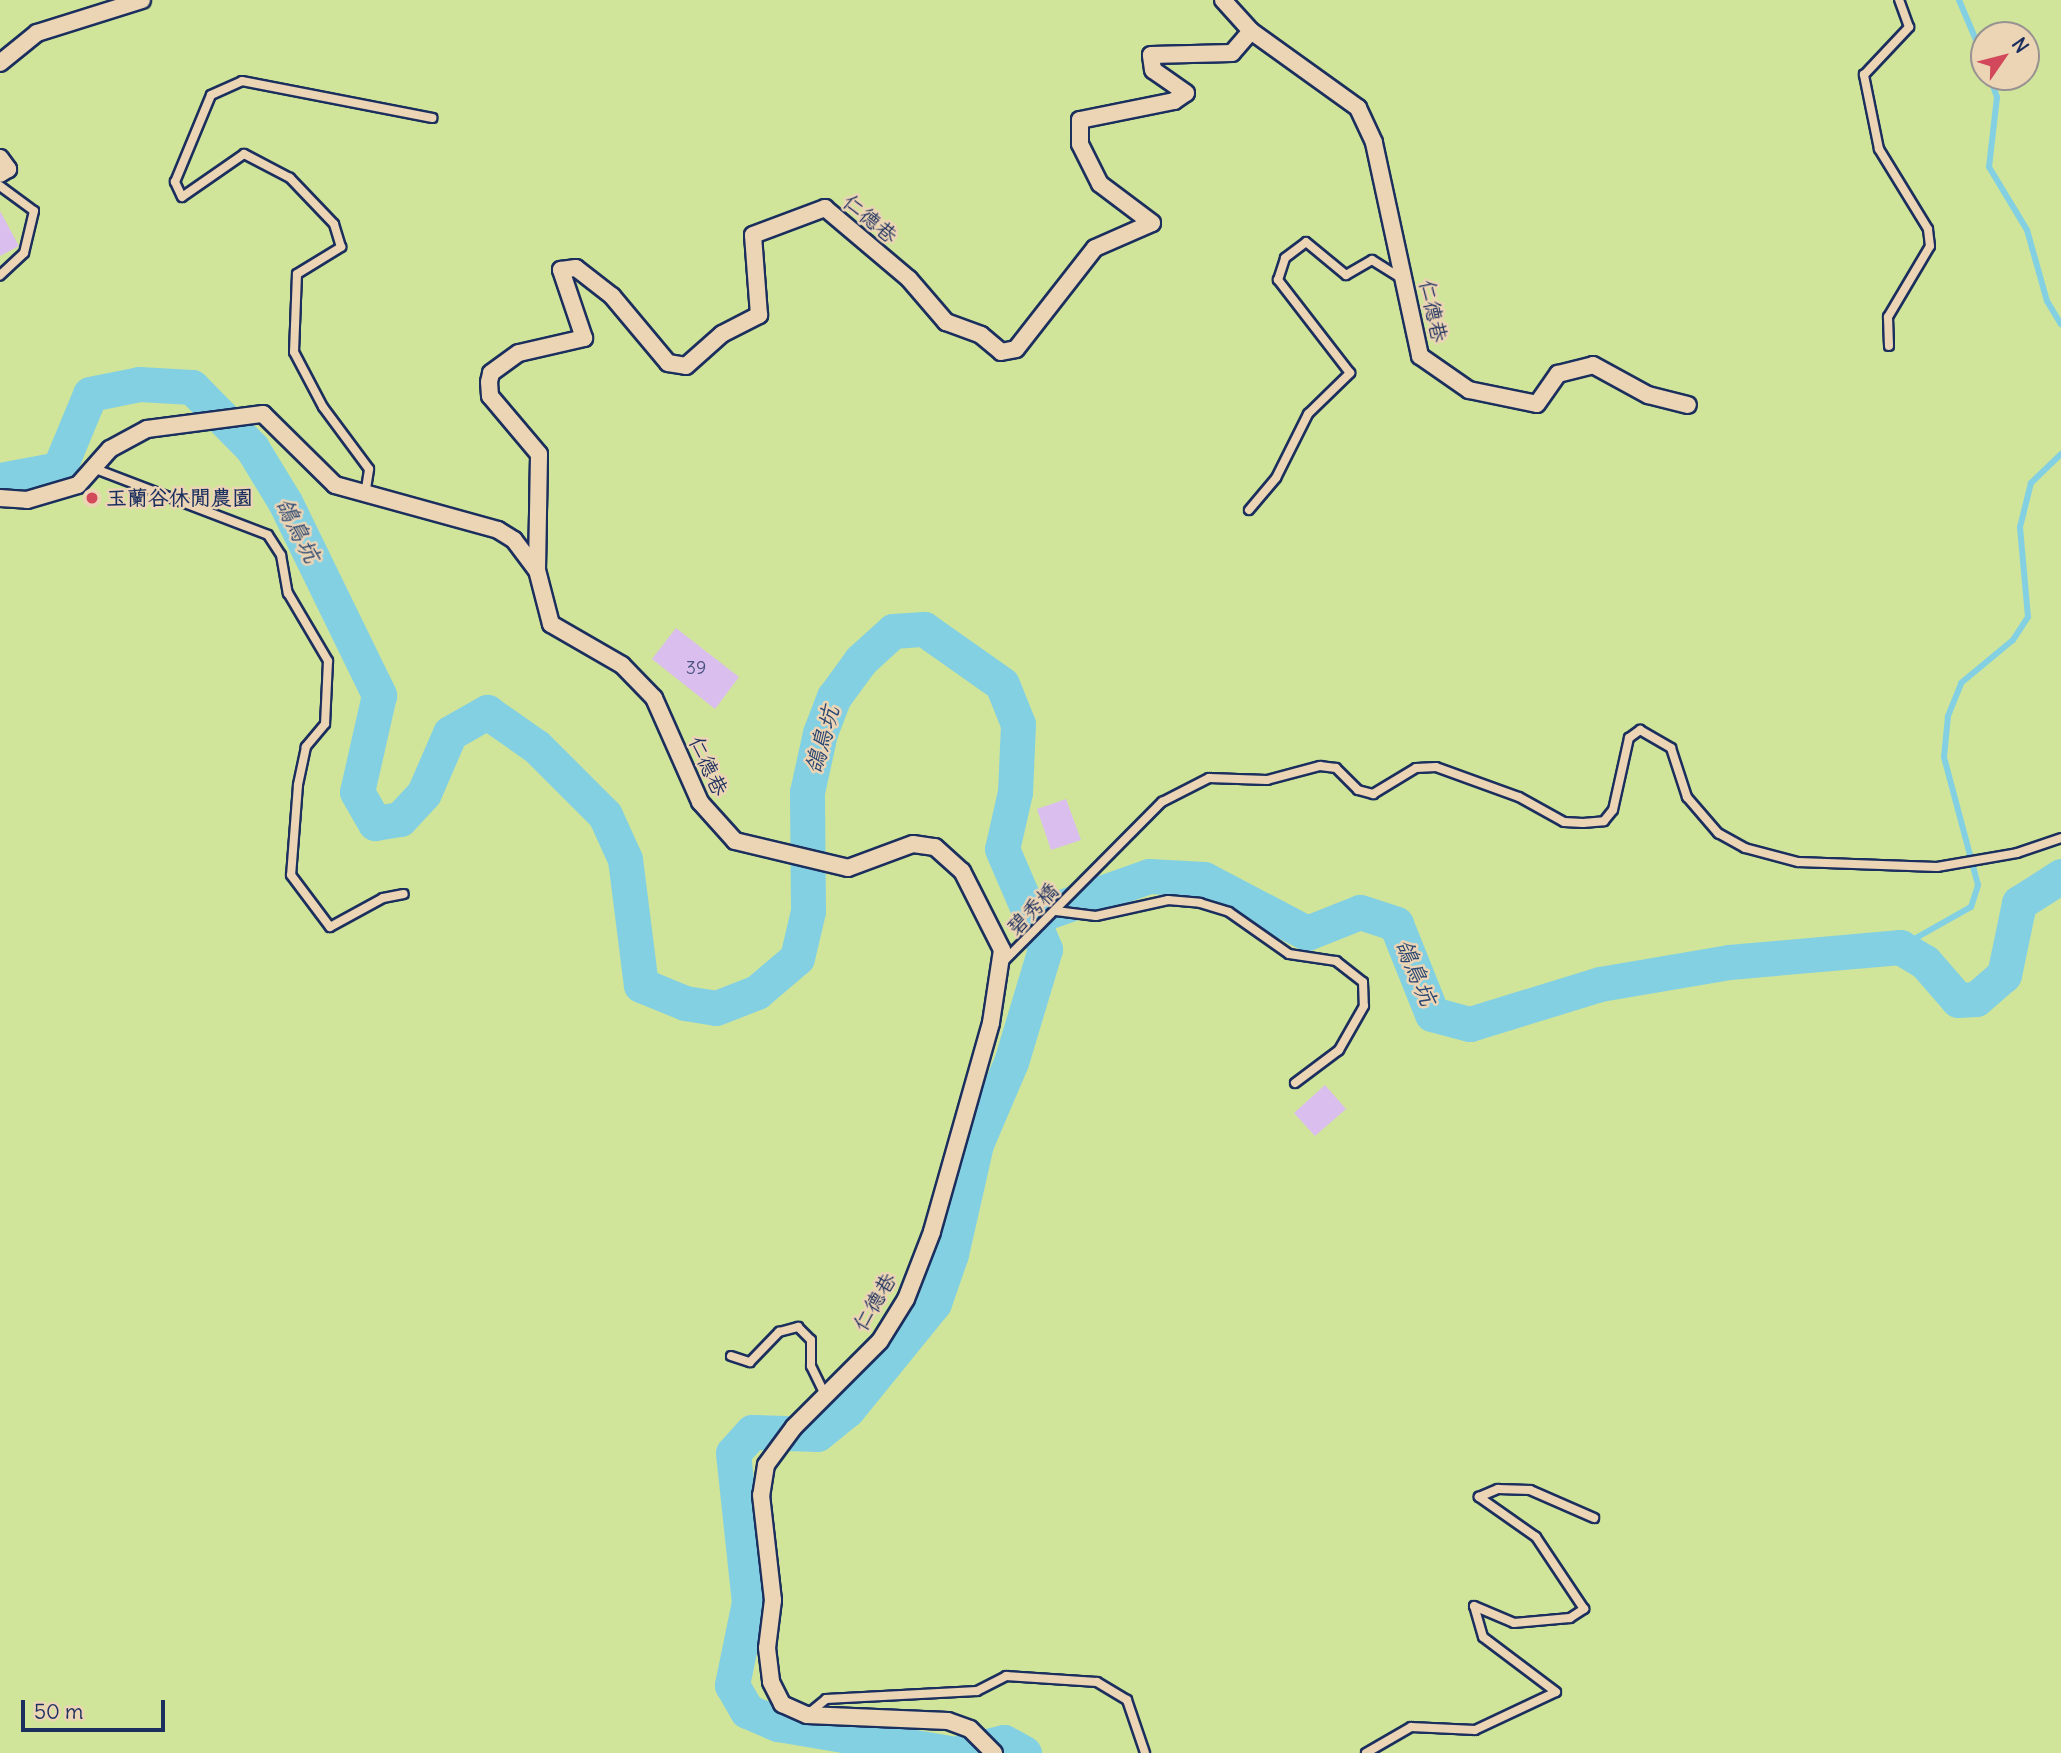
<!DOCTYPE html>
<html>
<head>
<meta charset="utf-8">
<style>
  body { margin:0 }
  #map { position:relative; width:2061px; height:1753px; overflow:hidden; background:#ecd5b5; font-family:Delius,"LXGW WenKai TC",sans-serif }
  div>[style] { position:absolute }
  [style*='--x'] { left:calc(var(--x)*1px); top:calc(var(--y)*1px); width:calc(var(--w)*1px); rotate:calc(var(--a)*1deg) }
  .green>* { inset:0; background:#d0e599 }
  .stream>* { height:6px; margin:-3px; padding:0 3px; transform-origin:3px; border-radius:3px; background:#84d0e3 }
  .river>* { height:35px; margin:-17.5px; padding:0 17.5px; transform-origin:17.5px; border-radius:17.5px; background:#84d0e3 }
  .building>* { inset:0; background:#dabfee }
  .roads { filter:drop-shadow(2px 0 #1b2f5e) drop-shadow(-2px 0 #1b2f5e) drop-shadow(0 2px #1b2f5e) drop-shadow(0 -2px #1b2f5e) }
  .service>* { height:8px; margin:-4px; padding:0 4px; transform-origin:4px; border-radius:4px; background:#ecd5b5 }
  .minor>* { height:16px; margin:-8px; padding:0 8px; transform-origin:8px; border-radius:8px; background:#ecd5b5 }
  .dots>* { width:19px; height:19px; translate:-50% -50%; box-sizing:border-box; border:4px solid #ecd5b5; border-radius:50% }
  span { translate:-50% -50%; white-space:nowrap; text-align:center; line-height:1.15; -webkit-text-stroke:5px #ecd5b5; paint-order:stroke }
  .number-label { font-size:18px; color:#4b5382 }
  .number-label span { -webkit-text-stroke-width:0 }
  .street-label { font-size:21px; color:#1b2f5e }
  .poi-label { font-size:21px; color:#1b2f5e; font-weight:700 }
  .left { translate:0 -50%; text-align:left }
  .water-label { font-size:23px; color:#2b4772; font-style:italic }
  .north { position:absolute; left:1970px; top:21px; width:70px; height:70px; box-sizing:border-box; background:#ecd5b5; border:2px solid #989392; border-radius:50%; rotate:55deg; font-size:19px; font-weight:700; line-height:28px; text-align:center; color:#1b2f5e }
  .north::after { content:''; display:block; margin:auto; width:24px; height:32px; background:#d1495b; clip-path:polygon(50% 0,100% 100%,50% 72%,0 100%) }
  .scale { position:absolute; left:21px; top:1700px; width:144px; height:32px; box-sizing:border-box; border:4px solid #1b2f5e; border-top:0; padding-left:9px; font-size:21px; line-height:24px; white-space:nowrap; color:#1b2f5e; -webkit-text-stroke:5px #ecd5b5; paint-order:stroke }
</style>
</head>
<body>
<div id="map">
  <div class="green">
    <i style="clip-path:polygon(evenodd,0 0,2061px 0,2061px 1753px,0 1753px,0 0,1984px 35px,2026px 35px,2026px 77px,1984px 77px,1984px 35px)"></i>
  </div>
  <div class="stream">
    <i style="--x:1959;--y:0;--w:64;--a:67"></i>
    <i style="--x:1990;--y:77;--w:21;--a:71"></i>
    <i style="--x:1997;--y:97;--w:70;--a:96.5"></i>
    <i style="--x:1989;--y:167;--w:74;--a:58.9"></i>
    <i style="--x:2027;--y:230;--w:74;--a:74.3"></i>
    <i style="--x:2047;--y:301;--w:27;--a:59"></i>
    <i style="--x:1900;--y:947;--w:81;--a:-29.4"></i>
    <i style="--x:1971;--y:907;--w:23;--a:-72"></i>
    <i style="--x:1978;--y:885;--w:132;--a:-104.9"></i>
    <i style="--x:1944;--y:757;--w:41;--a:-84.4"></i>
    <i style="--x:1948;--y:716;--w:35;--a:-68"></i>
    <i style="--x:1961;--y:683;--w:67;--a:-39.6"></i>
    <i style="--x:2013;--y:640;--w:27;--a:-57"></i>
    <i style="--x:2028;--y:617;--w:90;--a:-95.1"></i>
    <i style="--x:2020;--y:527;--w:45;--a:-76"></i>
    <i style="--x:2031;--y:483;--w:42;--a:-44"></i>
  </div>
  <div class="river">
    <i style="--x:0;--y:480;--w:60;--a:-10.6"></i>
    <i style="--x:59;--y:469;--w:81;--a:-67.5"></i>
    <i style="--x:90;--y:394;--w:50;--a:-11.5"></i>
    <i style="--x:139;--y:384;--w:53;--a:3.2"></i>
    <i style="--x:192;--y:387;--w:86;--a:45.5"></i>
    <i style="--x:252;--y:448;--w:63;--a:58.6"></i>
    <i style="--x:285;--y:502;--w:215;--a:64"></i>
    <i style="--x:379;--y:695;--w:99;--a:102.8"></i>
    <i style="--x:357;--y:792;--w:36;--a:60"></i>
    <i style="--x:375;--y:823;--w:25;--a:-9"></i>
    <i style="--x:400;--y:819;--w:35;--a:-47"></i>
    <i style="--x:424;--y:793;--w:65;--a:-66.6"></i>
    <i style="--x:450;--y:733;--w:43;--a:-29.6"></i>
    <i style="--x:487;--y:712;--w:61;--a:35"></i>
    <i style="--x:537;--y:747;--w:96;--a:45"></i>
    <i style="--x:605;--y:815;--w:48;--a:65.6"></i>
    <i style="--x:625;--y:859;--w:127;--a:82.8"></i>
    <i style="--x:641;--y:985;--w:48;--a:22.2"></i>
    <i style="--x:685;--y:1003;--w:31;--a:9"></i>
    <i style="--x:716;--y:1008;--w:44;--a:-21.3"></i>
    <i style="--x:757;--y:992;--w:52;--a:-40.4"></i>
    <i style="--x:797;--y:958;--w:48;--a:-76.8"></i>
    <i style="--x:808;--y:911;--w:119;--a:-90.5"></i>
    <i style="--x:807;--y:792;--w:60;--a:-77.6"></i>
    <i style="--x:820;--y:733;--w:39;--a:-69"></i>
    <i style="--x:834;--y:697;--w:46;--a:-53.9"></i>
    <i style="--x:861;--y:660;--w:43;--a:-42.2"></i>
    <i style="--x:893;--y:631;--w:31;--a:-4"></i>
    <i style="--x:924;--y:629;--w:95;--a:35.2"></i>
    <i style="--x:1002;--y:684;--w:43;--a:68.2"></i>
    <i style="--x:1018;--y:724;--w:68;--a:92.5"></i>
    <i style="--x:1015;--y:792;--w:58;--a:102.8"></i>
    <i style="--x:1002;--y:849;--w:109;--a:66.7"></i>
    <i style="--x:1045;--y:949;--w:118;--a:106.7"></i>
    <i style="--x:1011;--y:1062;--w:89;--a:113.1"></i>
    <i style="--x:976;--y:1144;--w:113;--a:102.8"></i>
    <i style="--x:951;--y:1254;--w:52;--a:109.1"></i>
    <i style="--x:934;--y:1303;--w:138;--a:129.1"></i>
    <i style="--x:847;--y:1410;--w:38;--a:141"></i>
    <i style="--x:817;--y:1434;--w:65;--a:-178.2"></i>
    <i style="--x:752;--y:1432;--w:28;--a:132"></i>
    <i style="--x:733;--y:1453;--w:150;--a:83.9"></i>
    <i style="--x:749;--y:1602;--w:85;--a:101.6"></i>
    <i style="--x:732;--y:1685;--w:30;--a:60"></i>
    <i style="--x:747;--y:1711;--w:34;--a:23"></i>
    <i style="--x:778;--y:1724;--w:173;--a:9.6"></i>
    <i style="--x:1033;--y:917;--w:123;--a:-19.5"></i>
    <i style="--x:1149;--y:876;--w:55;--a:3.1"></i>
    <i style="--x:1204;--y:879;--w:116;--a:27.7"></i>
    <i style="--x:1307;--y:933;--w:57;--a:-21.6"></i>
    <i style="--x:1360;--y:912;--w:38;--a:18"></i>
    <i style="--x:1396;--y:924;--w:97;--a:68.2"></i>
    <i style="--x:1432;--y:1014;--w:39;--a:15"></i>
    <i style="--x:1470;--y:1024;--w:136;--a:-17.1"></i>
    <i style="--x:1600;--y:984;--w:131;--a:-9.7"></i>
    <i style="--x:1729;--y:962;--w:172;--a:-5"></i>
    <i style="--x:1900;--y:947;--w:29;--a:31"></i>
    <i style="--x:1925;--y:962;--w:50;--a:49"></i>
    <i style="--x:1958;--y:1000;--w:18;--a:-3"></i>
    <i style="--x:1976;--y:999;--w:37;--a:-41"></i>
    <i style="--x:2004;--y:975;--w:74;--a:-78.2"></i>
    <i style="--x:2019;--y:903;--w:50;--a:-32.7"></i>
    <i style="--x:958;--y:1753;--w:47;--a:-13.4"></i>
    <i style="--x:1004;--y:1742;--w:23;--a:29"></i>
  </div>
  <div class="building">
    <i style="clip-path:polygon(0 211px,19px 246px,0 256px)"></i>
    <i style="clip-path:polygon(676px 628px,739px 677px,715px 709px,652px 659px)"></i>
    <i style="clip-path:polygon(1066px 799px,1081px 840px,1051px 850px,1037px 809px)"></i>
    <i style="clip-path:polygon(1325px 1085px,1346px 1109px,1315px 1136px,1294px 1113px)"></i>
  </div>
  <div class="roads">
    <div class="service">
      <i style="--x:0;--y:186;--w:42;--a:36.3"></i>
      <i style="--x:34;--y:211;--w:43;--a:103.4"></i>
      <i style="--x:24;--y:253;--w:33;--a:137"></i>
      <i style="--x:1889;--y:346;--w:29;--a:-92"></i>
      <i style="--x:1888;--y:317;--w:82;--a:-59.4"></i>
      <i style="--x:1930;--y:246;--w:17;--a:-97"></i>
      <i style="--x:1928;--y:229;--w:94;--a:-121.5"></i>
      <i style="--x:1879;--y:149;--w:76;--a:-101.5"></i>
      <i style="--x:1864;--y:75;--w:66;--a:-46.8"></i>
      <i style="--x:1909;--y:27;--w:29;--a:-110"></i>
      <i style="--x:93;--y:468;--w:187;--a:20.9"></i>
      <i style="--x:268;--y:535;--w:24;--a:57"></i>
      <i style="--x:281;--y:555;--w:39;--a:80"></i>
      <i style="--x:288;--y:593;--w:79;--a:59.5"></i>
      <i style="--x:328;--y:661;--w:63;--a:92.7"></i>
      <i style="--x:325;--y:724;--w:30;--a:130"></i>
      <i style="--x:306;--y:747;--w:39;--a:102"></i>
      <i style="--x:298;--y:785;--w:90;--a:94.4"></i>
      <i style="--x:291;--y:875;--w:65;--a:53.1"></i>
      <i style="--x:330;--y:927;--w:60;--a:-28.7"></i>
      <i style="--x:383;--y:898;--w:21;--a:-11"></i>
      <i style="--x:365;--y:495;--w:26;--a:-81"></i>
      <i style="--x:369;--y:469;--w:77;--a:-126.6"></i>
      <i style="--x:323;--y:407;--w:62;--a:-117.8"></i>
      <i style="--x:294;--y:352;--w:78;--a:-87.8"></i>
      <i style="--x:297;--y:274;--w:52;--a:-31.5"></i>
      <i style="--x:341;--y:247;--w:24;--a:-107"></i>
      <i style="--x:334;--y:224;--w:64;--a:-133.7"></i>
      <i style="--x:290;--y:178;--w:52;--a:-152.4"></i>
      <i style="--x:244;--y:154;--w:75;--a:145.3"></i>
      <i style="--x:182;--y:197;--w:17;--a:-115"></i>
      <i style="--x:175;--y:182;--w:94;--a:-67.5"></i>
      <i style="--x:211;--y:95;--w:34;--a:-24"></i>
      <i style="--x:242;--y:81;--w:194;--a:11"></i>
      <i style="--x:1249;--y:510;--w:42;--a:-49.8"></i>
      <i style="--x:1276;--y:478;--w:72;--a:-63.4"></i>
      <i style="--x:1308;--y:414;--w:59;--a:-44.3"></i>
      <i style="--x:1350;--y:373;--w:118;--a:-127.7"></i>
      <i style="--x:1278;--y:280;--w:23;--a:-72"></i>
      <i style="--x:1285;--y:258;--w:26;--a:-37"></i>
      <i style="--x:1306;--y:242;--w:52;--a:39.5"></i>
      <i style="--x:1346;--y:275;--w:30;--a:-30"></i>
      <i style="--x:1372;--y:260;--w:36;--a:32"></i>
      <i style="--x:1056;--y:911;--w:40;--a:7.1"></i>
      <i style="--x:1096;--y:916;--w:74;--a:-12.5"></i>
      <i style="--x:1168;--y:900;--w:32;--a:5"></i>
      <i style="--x:1200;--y:903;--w:30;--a:17"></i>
      <i style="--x:1229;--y:912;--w:73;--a:35"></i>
      <i style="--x:1289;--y:954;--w:48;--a:8.5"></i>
      <i style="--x:1336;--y:961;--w:34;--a:38"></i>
      <i style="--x:1363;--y:982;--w:24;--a:88"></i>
      <i style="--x:1364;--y:1006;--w:51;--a:119.6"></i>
      <i style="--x:1339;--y:1050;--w:55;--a:143.1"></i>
      <i style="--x:1003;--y:962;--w:226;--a:-45.2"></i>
      <i style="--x:1162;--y:802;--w:53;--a:-27.1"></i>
      <i style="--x:1209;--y:778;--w:58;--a:2"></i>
      <i style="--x:1267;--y:780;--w:55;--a:-14.8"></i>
      <i style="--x:1320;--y:766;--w:16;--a:7"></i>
      <i style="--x:1336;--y:768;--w:31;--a:45"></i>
      <i style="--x:1358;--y:790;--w:16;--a:15"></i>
      <i style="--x:1373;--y:794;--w:50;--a:-31.2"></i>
      <i style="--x:1416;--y:768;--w:20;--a:-3"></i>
      <i style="--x:1436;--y:767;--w:88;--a:19.9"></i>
      <i style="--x:1519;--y:797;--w:51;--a:29.1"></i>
      <i style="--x:1564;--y:822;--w:19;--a:3"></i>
      <i style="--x:1583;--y:823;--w:21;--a:-5"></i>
      <i style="--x:1604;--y:821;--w:14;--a:-51"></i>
      <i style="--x:1613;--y:810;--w:74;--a:-77.5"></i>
      <i style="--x:1629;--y:738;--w:14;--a:-36"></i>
      <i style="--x:1640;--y:730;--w:36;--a:30"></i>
      <i style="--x:1671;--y:748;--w:52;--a:71.9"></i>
      <i style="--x:1687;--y:797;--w:48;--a:49.3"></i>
      <i style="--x:1718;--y:833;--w:31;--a:29"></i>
      <i style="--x:1745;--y:848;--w:55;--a:14.8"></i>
      <i style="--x:1798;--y:862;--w:139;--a:2.1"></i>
      <i style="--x:1937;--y:867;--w:81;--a:-9.9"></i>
      <i style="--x:2017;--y:853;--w:46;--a:-18.8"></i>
      <i style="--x:731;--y:1356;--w:20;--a:18"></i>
      <i style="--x:750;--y:1362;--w:42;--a:-46"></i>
      <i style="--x:779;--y:1332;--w:20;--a:-15"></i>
      <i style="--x:798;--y:1327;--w:18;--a:45"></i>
      <i style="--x:811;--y:1340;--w:26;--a:90"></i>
      <i style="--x:811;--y:1366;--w:32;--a:64"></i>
      <i style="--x:809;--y:1713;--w:22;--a:-39"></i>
      <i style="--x:826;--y:1699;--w:151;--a:-3"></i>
      <i style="--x:977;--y:1691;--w:33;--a:-27"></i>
      <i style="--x:1006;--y:1676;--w:91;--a:3.8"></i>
      <i style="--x:1097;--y:1682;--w:35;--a:31"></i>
      <i style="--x:1127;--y:1700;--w:56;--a:71.2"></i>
      <i style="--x:1366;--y:1753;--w:52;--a:-30"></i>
      <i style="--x:1411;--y:1727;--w:64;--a:2.7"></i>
      <i style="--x:1475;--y:1730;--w:89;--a:-25.1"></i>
      <i style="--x:1556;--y:1692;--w:91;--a:-143"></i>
      <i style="--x:1483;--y:1637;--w:32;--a:-106"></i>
      <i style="--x:1474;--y:1606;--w:43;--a:23"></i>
      <i style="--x:1514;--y:1623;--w:56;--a:-5.1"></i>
      <i style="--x:1570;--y:1618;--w:17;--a:-33"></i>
      <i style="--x:1584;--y:1609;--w:87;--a:-123.7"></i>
      <i style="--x:1536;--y:1537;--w:70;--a:-144.9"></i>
      <i style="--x:1479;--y:1497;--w:21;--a:-23"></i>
      <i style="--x:1498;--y:1489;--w:32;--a:2"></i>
      <i style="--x:1530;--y:1490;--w:70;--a:23.6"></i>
    </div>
    <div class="minor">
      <i style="--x:1223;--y:0;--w:42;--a:47.9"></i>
      <i style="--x:1251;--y:31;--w:132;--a:35.7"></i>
      <i style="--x:1358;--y:108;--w:38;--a:65"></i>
      <i style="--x:1374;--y:143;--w:218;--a:77.8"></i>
      <i style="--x:1420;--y:356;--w:60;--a:34.8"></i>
      <i style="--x:1469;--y:390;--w:69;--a:11.6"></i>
      <i style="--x:1537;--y:404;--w:37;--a:-55"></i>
      <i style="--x:1558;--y:374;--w:36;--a:-14"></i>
      <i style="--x:1593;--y:365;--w:63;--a:28.6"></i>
      <i style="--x:1648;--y:395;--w:41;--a:14"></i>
      <i style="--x:0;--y:63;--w:48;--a:-39"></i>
      <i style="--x:37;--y:33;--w:110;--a:-17.4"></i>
      <i style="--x:0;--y:158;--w:14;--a:54"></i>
      <i style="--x:8;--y:169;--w:9;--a:148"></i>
      <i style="--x:0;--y:498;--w:27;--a:4"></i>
      <i style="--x:27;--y:500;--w:53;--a:-16.4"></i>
      <i style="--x:78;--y:485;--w:48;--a:-48.4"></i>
      <i style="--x:110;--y:449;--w:42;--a:-28.4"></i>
      <i style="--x:147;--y:429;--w:117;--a:-7.4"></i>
      <i style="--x:263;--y:414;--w:101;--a:44.6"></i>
      <i style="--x:335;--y:485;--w:169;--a:15.4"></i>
      <i style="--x:498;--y:530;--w:19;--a:32"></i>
      <i style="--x:514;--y:540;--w:38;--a:53"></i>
      <i style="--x:537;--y:570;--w:56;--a:75.5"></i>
      <i style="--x:551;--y:624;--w:82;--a:30"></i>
      <i style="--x:622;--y:665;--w:46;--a:45.9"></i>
      <i style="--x:654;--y:698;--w:114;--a:66.1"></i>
      <i style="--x:700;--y:802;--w:52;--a:48.1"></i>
      <i style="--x:735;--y:841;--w:116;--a:13.4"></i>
      <i style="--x:848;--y:868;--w:69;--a:-20.3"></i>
      <i style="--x:913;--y:844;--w:22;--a:8"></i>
      <i style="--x:935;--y:847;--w:36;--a:42"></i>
      <i style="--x:962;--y:871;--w:89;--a:63.1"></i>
      <i style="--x:1002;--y:950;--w:74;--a:98.6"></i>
      <i style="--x:991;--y:1023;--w:217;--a:105.8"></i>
      <i style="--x:932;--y:1232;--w:72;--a:111.2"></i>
      <i style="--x:906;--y:1299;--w:49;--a:121.8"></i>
      <i style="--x:880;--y:1341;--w:122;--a:135"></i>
      <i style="--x:794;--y:1427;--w:47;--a:126.4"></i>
      <i style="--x:766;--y:1465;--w:30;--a:99"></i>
      <i style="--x:761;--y:1495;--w:106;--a:83.5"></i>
      <i style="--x:773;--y:1600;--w:48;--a:97.1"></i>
      <i style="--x:767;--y:1648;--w:34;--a:83"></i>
      <i style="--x:771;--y:1682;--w:25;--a:63"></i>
      <i style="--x:782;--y:1704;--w:27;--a:24"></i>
      <i style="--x:807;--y:1715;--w:141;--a:2.4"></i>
      <i style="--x:948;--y:1721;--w:23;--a:20"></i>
      <i style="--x:970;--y:1729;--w:34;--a:45"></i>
      <i style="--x:537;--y:570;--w:116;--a:-89"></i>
      <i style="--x:539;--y:454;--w:76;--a:-130.2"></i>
      <i style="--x:490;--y:396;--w:14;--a:-94"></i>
      <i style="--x:489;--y:382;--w:9;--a:-77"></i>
      <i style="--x:491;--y:373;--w:34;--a:-36"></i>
      <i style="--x:519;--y:353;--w:67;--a:-13"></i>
      <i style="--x:584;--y:338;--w:72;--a:-108.7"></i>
      <i style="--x:561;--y:270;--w:15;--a:-8"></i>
      <i style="--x:576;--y:268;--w:46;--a:37.9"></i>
      <i style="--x:612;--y:296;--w:87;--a:50.1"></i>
      <i style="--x:668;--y:363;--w:18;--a:9"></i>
      <i style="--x:686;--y:366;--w:48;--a:-41.6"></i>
      <i style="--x:722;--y:334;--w:42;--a:-27.2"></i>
      <i style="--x:759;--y:315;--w:80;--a:-94.3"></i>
      <i style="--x:753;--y:235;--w:77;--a:-20.6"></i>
      <i style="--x:825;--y:208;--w:110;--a:40.2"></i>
      <i style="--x:909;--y:279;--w:57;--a:49.3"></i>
      <i style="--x:946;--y:322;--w:37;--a:20"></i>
      <i style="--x:981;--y:335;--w:26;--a:40"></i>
      <i style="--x:1001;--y:352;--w:15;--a:-11"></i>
      <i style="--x:1016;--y:349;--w:128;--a:-52"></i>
      <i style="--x:1095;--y:248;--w:62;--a:-23.7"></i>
      <i style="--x:1152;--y:223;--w:65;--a:-143.1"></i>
      <i style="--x:1100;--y:184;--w:45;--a:-116.6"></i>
      <i style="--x:1080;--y:144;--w:24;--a:-90"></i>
      <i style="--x:1080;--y:120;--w:96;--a:-11.4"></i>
      <i style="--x:1174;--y:101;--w:14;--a:-34"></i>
      <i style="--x:1186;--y:93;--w:40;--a:-145.1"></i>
      <i style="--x:1153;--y:70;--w:15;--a:-98"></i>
      <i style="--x:1151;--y:55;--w:81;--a:-1.4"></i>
      <i style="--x:1232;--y:53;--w:29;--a:-49"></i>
    </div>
  </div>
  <div class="dots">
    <i style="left:92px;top:498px;background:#d1495b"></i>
  </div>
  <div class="number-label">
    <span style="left:696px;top:668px">39</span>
  </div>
  <div class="street-label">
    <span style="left:870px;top:219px;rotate:40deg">仁德巷</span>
    <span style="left:1433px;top:311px;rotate:78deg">仁德巷</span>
    <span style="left:708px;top:766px;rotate:65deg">仁德巷</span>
    <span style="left:1033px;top:909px;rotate:-46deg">碧秀橋</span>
    <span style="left:875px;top:1302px;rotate:-59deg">仁德巷</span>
  </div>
  <div class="poi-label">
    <span class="left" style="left:106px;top:498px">玉蘭谷休閒農園</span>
  </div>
  <div class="water-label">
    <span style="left:298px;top:530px;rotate:63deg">鴿鳥坑</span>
    <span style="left:822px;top:740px;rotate:-74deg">鴿鳥坑</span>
    <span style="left:1416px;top:972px;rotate:67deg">鴿鳥坑</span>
  </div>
  <div class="north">N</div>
  <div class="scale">50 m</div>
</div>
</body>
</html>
